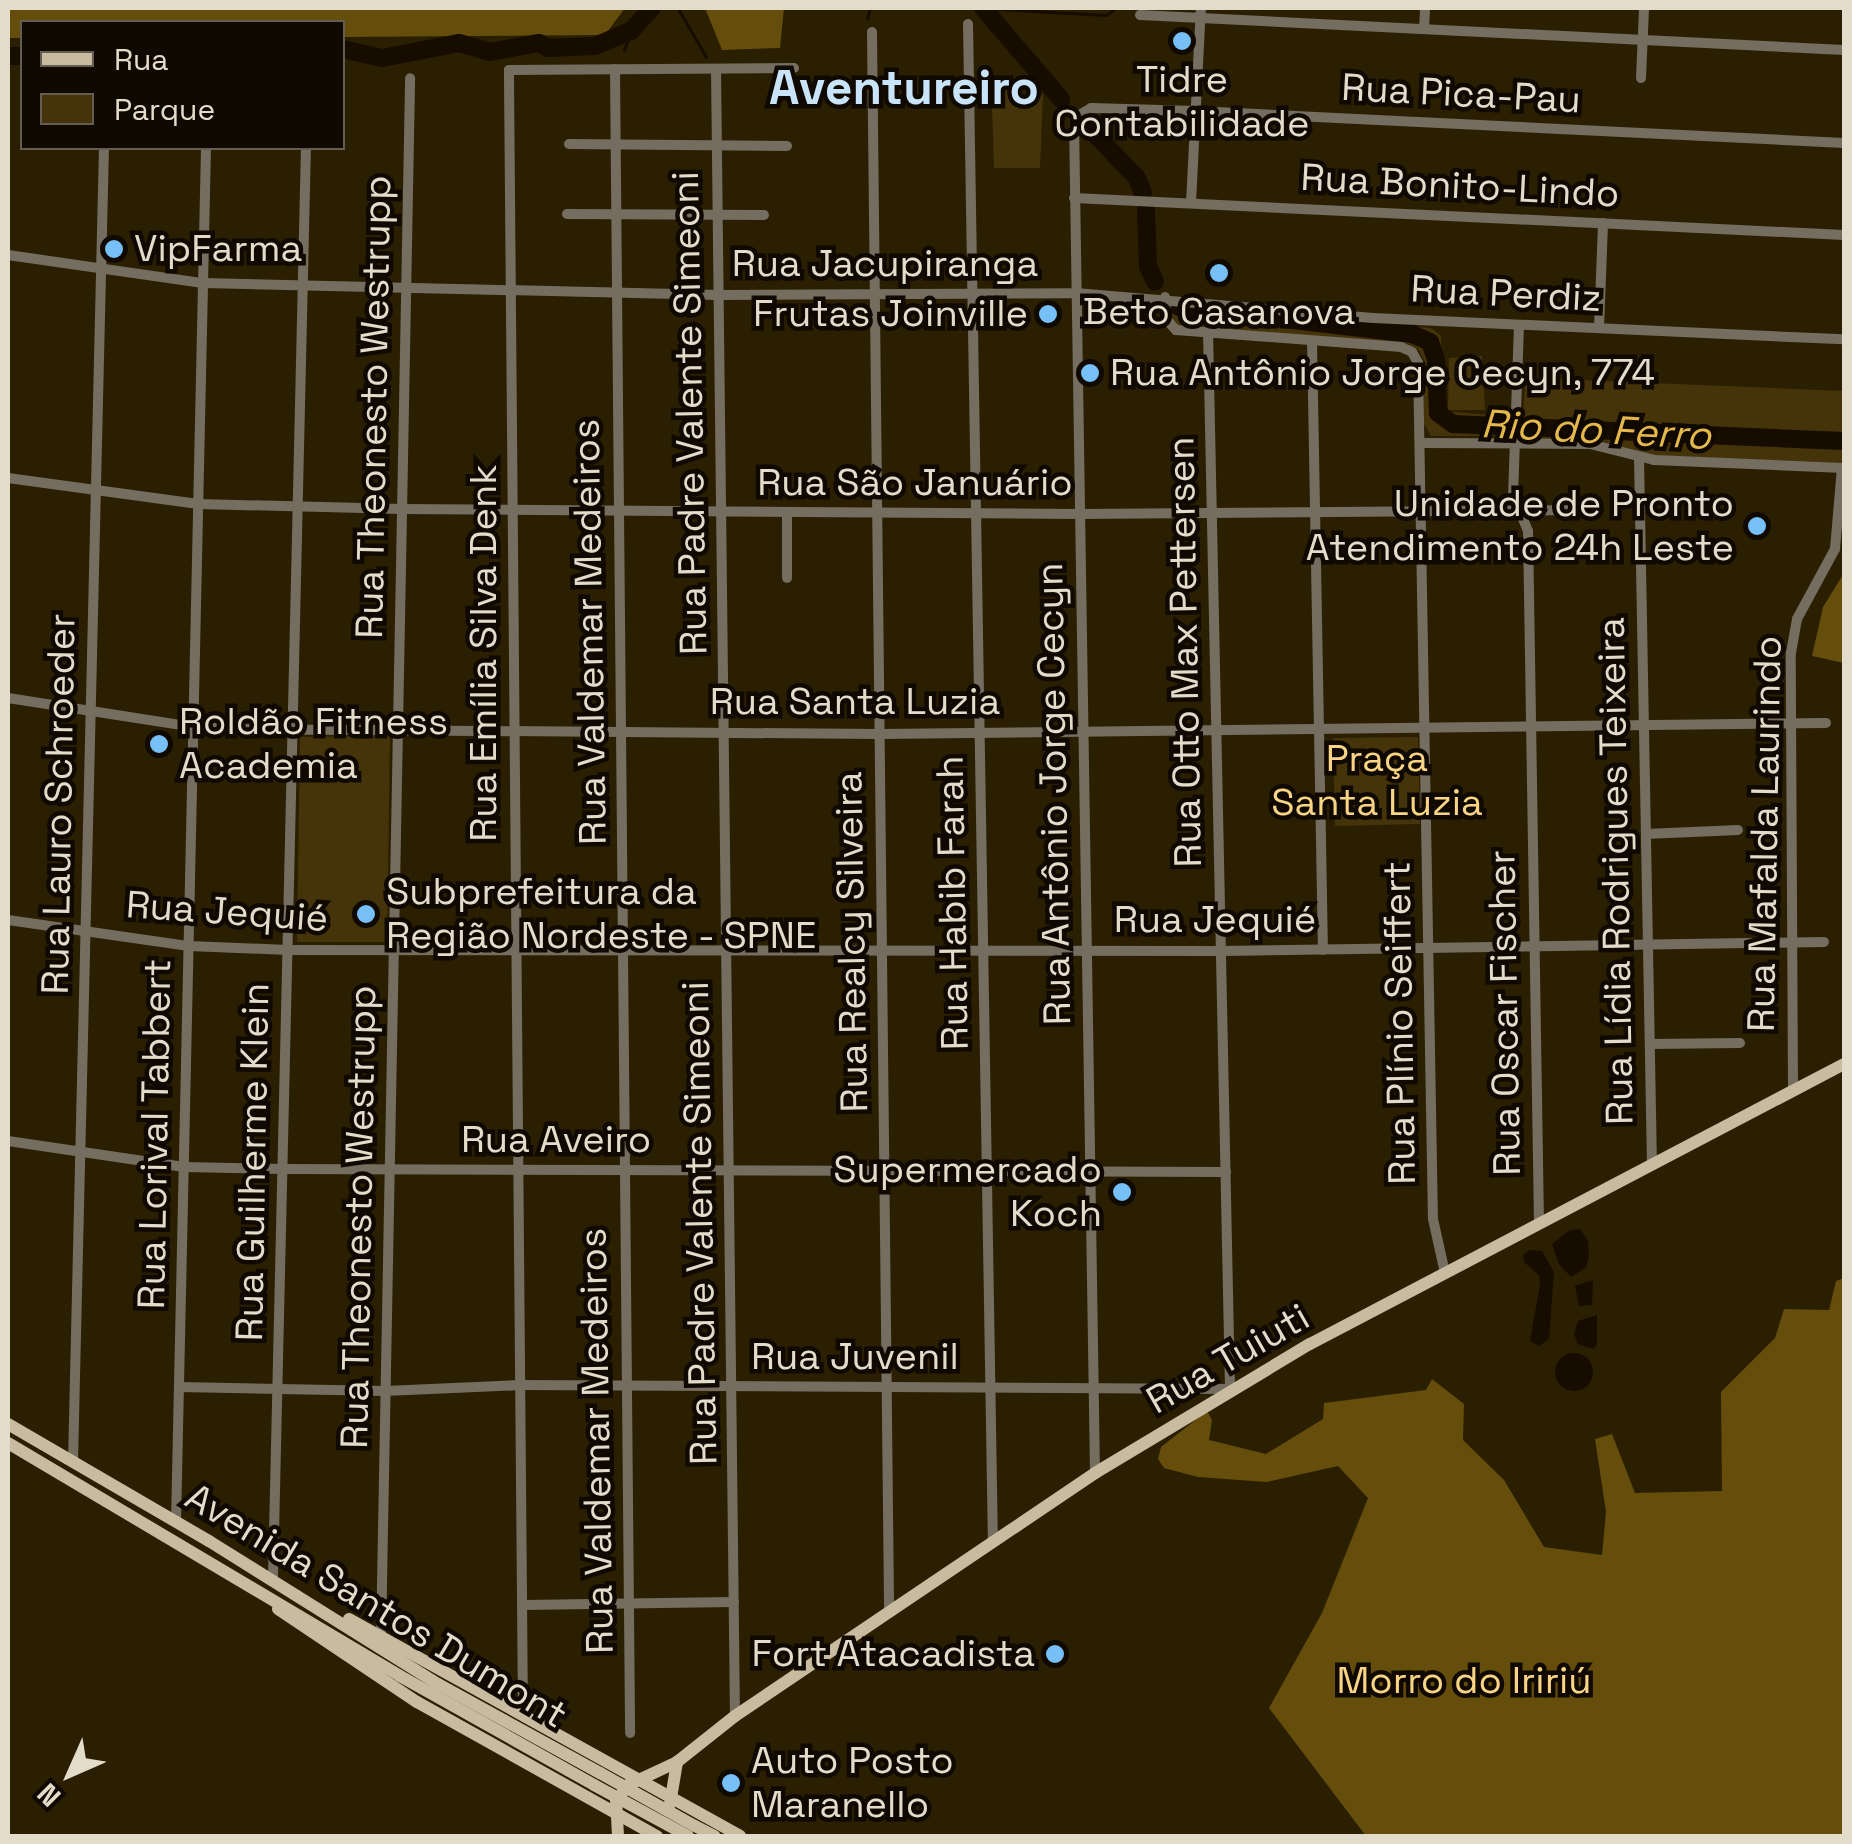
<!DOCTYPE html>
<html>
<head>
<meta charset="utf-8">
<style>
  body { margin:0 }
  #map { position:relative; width:1852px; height:1844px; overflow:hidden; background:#2b1f01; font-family:"Space Grotesk",sans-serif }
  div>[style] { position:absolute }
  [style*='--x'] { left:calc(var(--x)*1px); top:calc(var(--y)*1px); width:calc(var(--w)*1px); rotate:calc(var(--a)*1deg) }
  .green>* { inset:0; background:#45340a }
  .forest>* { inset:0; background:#654d0b }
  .water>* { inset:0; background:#160c00 }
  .round { border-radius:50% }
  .stream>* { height:2.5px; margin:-1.25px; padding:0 1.25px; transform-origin:1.25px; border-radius:1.25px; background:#160c00 }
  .river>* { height:18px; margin:-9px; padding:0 9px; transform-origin:9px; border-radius:9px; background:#160c00 }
  .minor>* { height:10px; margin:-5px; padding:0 5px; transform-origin:5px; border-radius:5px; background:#746d60 }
  .major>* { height:12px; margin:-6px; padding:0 6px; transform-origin:6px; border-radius:6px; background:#c8bb9f }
  .major-bridge>* { height:12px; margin:-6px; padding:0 6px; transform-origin:6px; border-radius:6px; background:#c8bb9f }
  .dots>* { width:28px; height:28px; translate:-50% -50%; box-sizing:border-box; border:5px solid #0f0901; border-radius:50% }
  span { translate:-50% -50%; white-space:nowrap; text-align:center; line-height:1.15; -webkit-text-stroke:9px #0f0901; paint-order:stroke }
  .poi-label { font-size:38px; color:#e4dccb }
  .left { translate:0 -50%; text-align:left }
  .right { translate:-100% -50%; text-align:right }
  .street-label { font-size:38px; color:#e4dccb }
  .park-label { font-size:38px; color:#f8d484 }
  .water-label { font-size:40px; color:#e4b84b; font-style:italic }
  .district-label { font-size:48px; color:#c9e3f8; font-weight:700 }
  .frame { position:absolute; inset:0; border:10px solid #e4dccb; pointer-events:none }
  .legend { position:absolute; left:20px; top:20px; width:325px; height:130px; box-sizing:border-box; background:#0f0901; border:2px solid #645d52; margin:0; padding:12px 18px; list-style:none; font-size:30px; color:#e4dccb }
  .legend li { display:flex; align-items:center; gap:20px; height:50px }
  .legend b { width:50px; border:2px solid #645d52 }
  .north { position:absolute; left:20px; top:1724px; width:100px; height:100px; -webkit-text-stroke:8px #0f0901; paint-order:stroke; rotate:225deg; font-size:28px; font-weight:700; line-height:40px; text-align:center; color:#e4dccb }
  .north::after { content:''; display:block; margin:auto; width:35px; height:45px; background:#e4dccb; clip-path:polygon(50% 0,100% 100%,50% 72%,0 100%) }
</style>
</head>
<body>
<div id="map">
  <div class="green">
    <i style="clip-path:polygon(991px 77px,1022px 77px,1022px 96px,1043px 95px,1040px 168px,994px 168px)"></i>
    <i style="clip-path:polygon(1174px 305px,1431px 328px,1441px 336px,1442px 411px,1502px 416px,1511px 427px,1508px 435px,1500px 436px,1431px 436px,1423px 422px,1425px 362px,1417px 348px,1408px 344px,1177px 326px,1171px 320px)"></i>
    <i style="clip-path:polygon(1482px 356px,1485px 410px,1448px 410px,1449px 358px)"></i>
    <i style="clip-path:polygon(1531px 378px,1844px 391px,1844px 463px,1654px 456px,1601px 441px,1525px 440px,1522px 435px,1525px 382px)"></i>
    <i style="clip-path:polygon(390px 736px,387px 942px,297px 942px,300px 737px)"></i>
    <i style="clip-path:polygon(1418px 737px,1420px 824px,1335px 826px,1333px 738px)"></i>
  </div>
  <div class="forest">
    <i style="clip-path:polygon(8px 8px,625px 8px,605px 35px,343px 37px,342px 22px,22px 22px,22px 38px,8px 38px)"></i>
    <i style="clip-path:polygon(705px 8px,784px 8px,780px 48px,722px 50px)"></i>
    <i style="clip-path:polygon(1844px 573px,1844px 663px,1812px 656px,1823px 607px)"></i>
    <i style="clip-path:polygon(1844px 1278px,1844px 1836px,1366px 1836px,1269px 1708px,1322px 1613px,1368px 1498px,1338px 1466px,1267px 1482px,1198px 1477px,1164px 1468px,1158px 1459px,1161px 1447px,1207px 1411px,1212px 1420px,1209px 1440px,1266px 1454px,1323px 1419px,1324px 1403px,1426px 1390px,1432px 1379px,1464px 1404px,1463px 1440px,1504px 1480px,1544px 1547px,1602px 1555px,1606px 1512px,1595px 1439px,1612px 1434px,1635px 1493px,1722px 1491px,1721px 1392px,1775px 1338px,1784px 1309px,1829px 1310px,1836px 1281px)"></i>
  </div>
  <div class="water">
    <i style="clip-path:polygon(1580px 1229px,1588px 1241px,1589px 1257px,1586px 1267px,1571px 1277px,1559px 1264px,1552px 1244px,1570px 1230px)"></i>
    <i style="clip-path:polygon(1530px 1250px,1542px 1251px,1554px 1272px,1549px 1339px,1539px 1346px,1530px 1341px,1540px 1285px,1539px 1275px,1524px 1262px,1523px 1255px)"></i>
    <i style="clip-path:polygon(1593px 1280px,1592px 1305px,1579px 1306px,1575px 1286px)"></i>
    <i style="clip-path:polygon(1597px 1315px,1597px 1345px,1593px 1349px,1578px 1344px,1574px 1334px,1578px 1321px)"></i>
    <i class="round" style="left:1555px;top:1353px;width:38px;height:38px"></i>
  </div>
  <div class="stream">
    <i style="--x:678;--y:8;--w:56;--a:59.7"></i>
    <i style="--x:983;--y:8;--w:123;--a:3.3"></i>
    <i style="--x:1106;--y:15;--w:12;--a:-35"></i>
    <i style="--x:867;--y:19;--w:11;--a:-75"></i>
    <i style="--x:624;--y:50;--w:20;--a:-70"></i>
  </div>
  <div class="river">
    <i style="--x:983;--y:8;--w:120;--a:49.4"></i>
    <i style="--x:342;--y:49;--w:41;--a:12.7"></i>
    <i style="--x:382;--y:58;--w:78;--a:-11"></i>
    <i style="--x:459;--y:43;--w:32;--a:16"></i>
    <i style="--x:490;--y:52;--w:50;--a:-10.4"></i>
    <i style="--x:539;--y:43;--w:10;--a:29"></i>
    <i style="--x:548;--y:48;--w:47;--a:-2.4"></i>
    <i style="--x:595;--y:46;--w:39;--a:-23"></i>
    <i style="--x:631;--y:31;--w:31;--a:-48"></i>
    <i style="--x:8;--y:56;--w:14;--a:0"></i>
    <i style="--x:1092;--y:131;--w:65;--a:46.2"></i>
    <i style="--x:1137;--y:178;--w:16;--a:68"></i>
    <i style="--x:1146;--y:211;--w:55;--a:87.9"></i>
    <i style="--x:1148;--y:266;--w:17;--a:66"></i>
    <i style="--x:1179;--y:307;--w:235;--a:6.6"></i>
    <i style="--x:1412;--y:334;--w:20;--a:24"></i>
    <i style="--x:1430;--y:342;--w:18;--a:71"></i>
    <i style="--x:1436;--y:359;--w:54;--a:87.9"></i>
    <i style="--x:1438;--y:413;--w:19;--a:36"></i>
    <i style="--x:1453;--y:424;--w:391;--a:2.5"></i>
  </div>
  <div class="minor">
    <i style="--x:1140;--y:15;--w:705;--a:2.85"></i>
    <i style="--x:968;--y:24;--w:1518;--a:89.06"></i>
    <i style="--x:1424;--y:29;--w:21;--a:-87"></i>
    <i style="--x:872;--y:32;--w:1579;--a:89.38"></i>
    <i style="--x:615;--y:69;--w:1664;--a:89.48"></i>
    <i style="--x:716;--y:69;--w:1647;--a:89.34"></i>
    <i style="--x:1641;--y:78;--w:70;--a:-87.5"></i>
    <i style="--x:569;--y:144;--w:218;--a:0.5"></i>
    <i style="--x:1074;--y:198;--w:771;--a:2.75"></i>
    <i style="--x:1191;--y:203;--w:195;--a:-87.1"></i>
    <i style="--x:567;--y:214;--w:197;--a:0.3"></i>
    <i style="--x:8;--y:255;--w:197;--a:8.2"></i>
    <i style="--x:203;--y:283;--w:516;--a:1.33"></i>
    <i style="--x:719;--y:295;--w:356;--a:-0.3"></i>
    <i style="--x:1075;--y:293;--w:299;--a:4.8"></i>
    <i style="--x:1373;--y:318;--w:471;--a:2.6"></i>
    <i style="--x:1165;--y:297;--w:22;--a:87"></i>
    <i style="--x:1166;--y:319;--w:15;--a:48"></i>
    <i style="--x:1176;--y:330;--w:226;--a:4.3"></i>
    <i style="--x:1401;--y:347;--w:12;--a:24"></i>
    <i style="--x:1412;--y:352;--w:13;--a:61"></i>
    <i style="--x:1418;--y:363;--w:856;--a:89"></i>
    <i style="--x:1433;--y:1219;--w:55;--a:77.5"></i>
    <i style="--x:1519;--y:325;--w:169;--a:92"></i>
    <i style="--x:1513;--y:494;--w:40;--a:68"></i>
    <i style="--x:1528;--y:531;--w:692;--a:89.09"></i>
    <i style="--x:1599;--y:328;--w:105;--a:-87.8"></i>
    <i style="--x:1312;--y:341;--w:609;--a:88.97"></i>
    <i style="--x:1420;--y:443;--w:170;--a:0.3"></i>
    <i style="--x:1590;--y:444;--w:66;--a:14"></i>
    <i style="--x:1654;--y:460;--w:190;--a:2.4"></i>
    <i style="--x:1639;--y:457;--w:707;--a:88.95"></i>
    <i style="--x:8;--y:478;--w:192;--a:7.8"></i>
    <i style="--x:198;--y:504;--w:204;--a:1.4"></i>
    <i style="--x:402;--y:509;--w:677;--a:0.42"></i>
    <i style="--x:1079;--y:514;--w:505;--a:-0.45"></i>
    <i style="--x:787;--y:578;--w:66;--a:-90"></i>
    <i style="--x:8;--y:698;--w:187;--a:8.9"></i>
    <i style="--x:193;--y:727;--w:45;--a:2.5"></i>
    <i style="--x:238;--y:729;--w:642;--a:0.45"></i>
    <i style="--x:880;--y:734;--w:946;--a:-0.67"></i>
    <i style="--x:1646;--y:834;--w:92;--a:-2.5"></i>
    <i style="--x:8;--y:920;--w:183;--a:8.2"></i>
    <i style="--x:189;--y:946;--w:99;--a:2.3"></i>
    <i style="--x:288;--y:950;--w:933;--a:0.06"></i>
    <i style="--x:1221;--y:951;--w:603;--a:-0.86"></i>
    <i style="--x:1650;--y:1044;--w:90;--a:-0.6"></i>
    <i style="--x:1793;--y:1091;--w:438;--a:-90.3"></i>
    <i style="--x:1791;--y:653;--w:35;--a:-80"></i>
    <i style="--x:1797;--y:619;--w:80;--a:-61.5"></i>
    <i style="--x:1835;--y:549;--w:81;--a:-85.1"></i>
    <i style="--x:8;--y:1141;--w:178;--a:8.4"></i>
    <i style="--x:184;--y:1167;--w:99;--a:1.2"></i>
    <i style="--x:283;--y:1169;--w:943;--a:0.18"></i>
    <i style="--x:179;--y:1387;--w:206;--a:1.1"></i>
    <i style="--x:385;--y:1391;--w:135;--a:-2.5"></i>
    <i style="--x:520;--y:1385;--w:710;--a:0.32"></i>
    <i style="--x:1230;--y:1389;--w:1056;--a:-91.19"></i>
    <i style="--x:73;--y:1462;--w:1314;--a:-88.65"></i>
    <i style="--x:1095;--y:1473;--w:1355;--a:-90.89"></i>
    <i style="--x:1074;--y:118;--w:20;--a:-30"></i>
    <i style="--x:1091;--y:108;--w:105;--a:1.6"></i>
    <i style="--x:1196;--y:111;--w:649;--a:2.83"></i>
    <i style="--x:176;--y:1522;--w:1374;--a:-88.75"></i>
    <i style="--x:273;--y:1577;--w:1429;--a:-88.68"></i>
    <i style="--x:522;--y:1605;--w:212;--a:-0.8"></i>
    <i style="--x:381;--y:1637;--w:1559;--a:-88.93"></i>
    <i style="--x:523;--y:1716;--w:1646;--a:-90.49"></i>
    <i style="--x:509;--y:70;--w:285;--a:-0.4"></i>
  </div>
  <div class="major">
    <i style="--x:8;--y:1424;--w:233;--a:30.2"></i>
    <i style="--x:209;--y:1541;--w:270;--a:32"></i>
    <i style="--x:438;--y:1684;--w:185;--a:28.8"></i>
    <i style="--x:8;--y:1443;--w:456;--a:30.7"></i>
    <i style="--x:400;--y:1676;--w:223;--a:29.3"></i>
    <i style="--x:278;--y:1609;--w:167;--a:33.8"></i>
    <i style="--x:417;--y:1702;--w:275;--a:29.2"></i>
    <i style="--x:349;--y:1619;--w:447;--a:29"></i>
    <i style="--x:670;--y:1804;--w:43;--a:-80.5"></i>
    <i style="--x:695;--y:1826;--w:22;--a:27"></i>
    <i style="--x:618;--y:1836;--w:35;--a:-93"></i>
    <i style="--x:616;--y:1801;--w:20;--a:-53"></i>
    <i style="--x:628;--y:1785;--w:54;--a:-25.1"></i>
    <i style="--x:677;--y:1762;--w:74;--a:-38.4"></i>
    <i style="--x:735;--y:1716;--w:434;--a:-34"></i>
    <i style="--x:1095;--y:1473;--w:251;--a:-31"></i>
    <i style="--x:1310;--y:1344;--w:603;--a:-27.67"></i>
  </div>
  <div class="major-bridge">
    <i style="--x:600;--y:1773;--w:109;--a:29.2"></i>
    <i style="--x:594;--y:1785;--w:107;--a:28.5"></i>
  </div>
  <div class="dots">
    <i style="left:1182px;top:41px;background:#77bff7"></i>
    <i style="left:114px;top:249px;background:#77bff7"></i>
    <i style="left:1219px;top:273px;background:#77bff7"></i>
    <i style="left:1048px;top:314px;background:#77bff7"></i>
    <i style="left:1090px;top:373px;background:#77bff7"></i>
    <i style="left:1757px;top:526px;background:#77bff7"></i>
    <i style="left:159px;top:744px;background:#77bff7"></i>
    <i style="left:366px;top:914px;background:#77bff7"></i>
    <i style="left:1122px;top:1192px;background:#77bff7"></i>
    <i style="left:1055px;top:1654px;background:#77bff7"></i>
    <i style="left:731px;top:1783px;background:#77bff7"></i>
  </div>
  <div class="poi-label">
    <span style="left:1182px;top:102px">Tidre<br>Contabilidade</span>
    <span class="left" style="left:134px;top:249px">VipFarma</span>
    <span style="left:1219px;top:312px">Beto Casanova</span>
    <span class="right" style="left:1028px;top:314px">Frutas Joinville</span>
    <span class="left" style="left:1110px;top:373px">Rua Antônio Jorge Cecyn, 774</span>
    <span class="right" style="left:1734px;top:526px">Unidade de Pronto<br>Atendimento 24h Leste</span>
    <span class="left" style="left:179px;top:744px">Roldão Fitness<br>Academia</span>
    <span class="left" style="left:386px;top:914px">Subprefeitura da<br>Região Nordeste - SPNE</span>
    <span class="right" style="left:1102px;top:1192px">Supermercado<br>Koch</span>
    <span class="right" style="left:1035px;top:1654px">Fort Atacadista</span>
    <span class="left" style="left:751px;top:1783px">Auto Posto<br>Maranello</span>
  </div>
  <div class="street-label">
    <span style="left:1461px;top:94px;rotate:3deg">Rua Pica-Pau</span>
    <span style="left:1460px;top:186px;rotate:3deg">Rua Bonito-Lindo</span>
    <span style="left:885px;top:264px">Rua Jacupiranga</span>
    <span style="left:1506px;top:294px;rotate:3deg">Rua Perdiz</span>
    <span style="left:374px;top:407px;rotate:-89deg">Rua Theonesto Westrupp</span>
    <span style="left:690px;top:413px;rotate:-91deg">Rua Padre Valente Simeoni</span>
    <span style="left:915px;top:483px">Rua São Januário</span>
    <span style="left:590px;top:632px;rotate:-91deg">Rua Valdemar Medeiros</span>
    <span style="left:1185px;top:652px;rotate:-91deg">Rua Otto Max Pettersen</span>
    <span style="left:484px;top:653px;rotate:-90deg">Rua Emília Silva Denk</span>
    <span style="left:855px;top:702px">Rua Santa Luzia</span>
    <span style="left:1054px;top:794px;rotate:-91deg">Rua Antônio Jorge Cecyn</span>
    <span style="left:59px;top:804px;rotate:-89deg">Rua Lauro Schroeder</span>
    <span style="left:1765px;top:834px;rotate:-89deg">Rua Mafalda Laurindo</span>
    <span style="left:1616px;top:871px;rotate:-91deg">Rua Lídia Rodrigues Teixeira</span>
    <span style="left:953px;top:903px;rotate:-91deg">Rua Habib Farah</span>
    <span style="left:227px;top:912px;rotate:4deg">Rua Jequié</span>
    <span style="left:1215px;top:920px">Rua Jequié</span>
    <span style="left:852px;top:942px;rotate:-91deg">Rua Realcy Silveira</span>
    <span style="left:1505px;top:1013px;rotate:-91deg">Rua Oscar Fischer</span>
    <span style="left:1400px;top:1023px;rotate:-91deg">Rua Plínio Seiffert</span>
    <span style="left:155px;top:1134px;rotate:-89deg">Rua Lorival Tabbert</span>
    <span style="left:556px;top:1140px">Rua Aveiro</span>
    <span style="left:253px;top:1162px;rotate:-89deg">Rua Guilherme Klein</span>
    <span style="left:359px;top:1217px;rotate:-89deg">Rua Theonesto Westrupp</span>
    <span style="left:700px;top:1223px;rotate:-91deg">Rua Padre Valente Simeoni</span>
    <span style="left:855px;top:1357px">Rua Juvenil</span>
    <span style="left:1228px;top:1359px;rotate:-30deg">Rua Tuiuti</span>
    <span style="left:597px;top:1441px;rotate:-91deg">Rua Valdemar Medeiros</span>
    <span style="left:376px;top:1606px;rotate:31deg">Avenida Santos Dumont</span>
  </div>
  <div class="park-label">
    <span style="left:1377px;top:781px">Praça<br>Santa Luzia</span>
    <span style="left:1464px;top:1681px">Morro do Iririú</span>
  </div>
  <div class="water-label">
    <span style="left:1596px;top:430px;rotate:3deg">Rio do Ferro</span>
  </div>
  <div class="district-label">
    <span style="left:904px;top:88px">Aventureiro</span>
  </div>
  <div class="frame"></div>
  <ul class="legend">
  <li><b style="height:12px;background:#c8bb9f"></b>Rua</li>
  <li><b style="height:28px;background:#45340a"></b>Parque</li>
  </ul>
  <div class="north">N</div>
</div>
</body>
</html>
